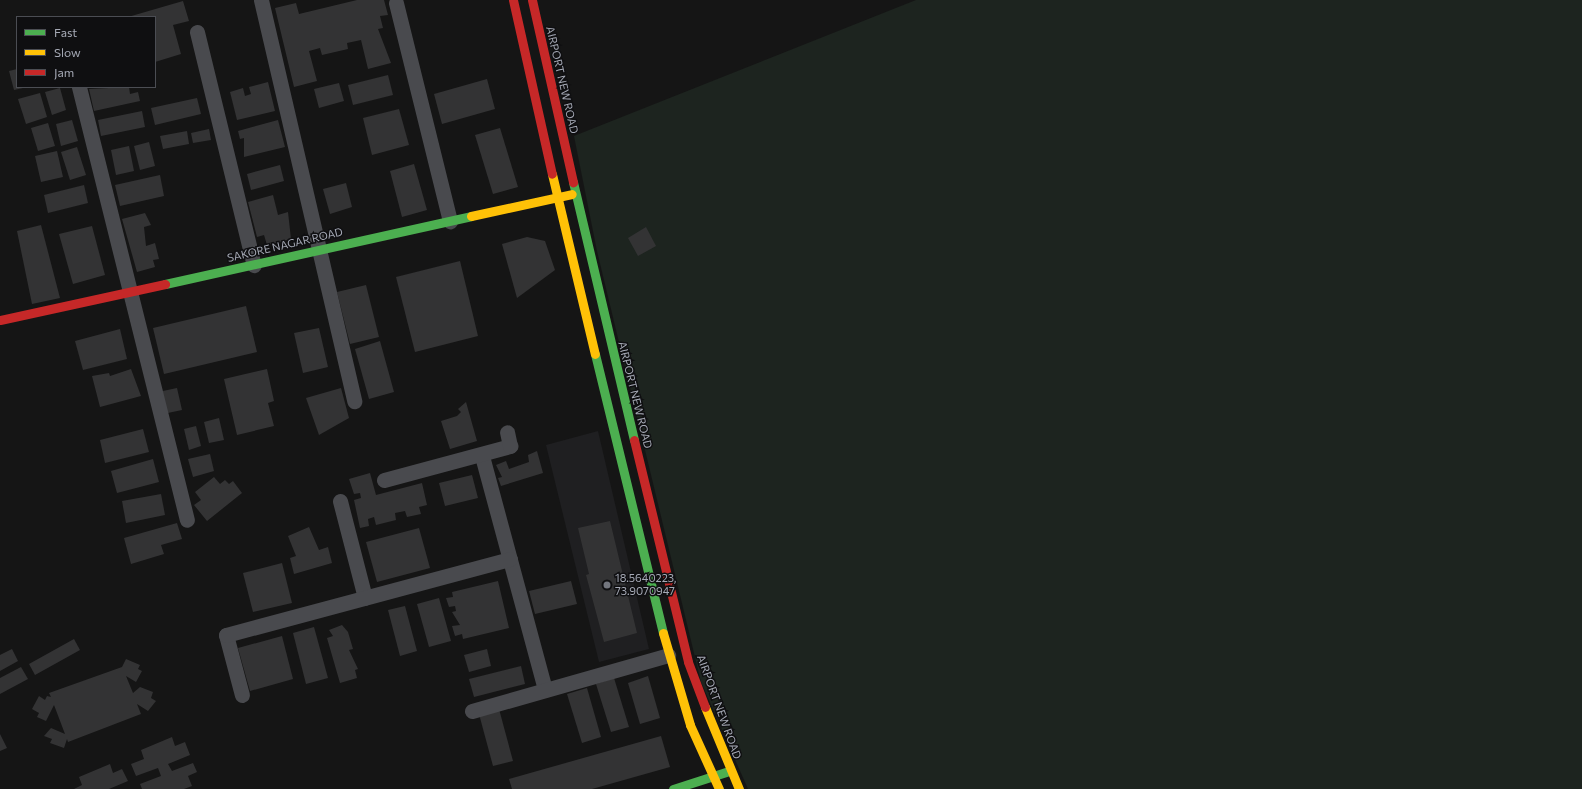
<!DOCTYPE html>
<html>
<head>
<meta charset="utf-8">
<style>
  body { margin:0 }
  #map { position:relative; width:1582px; height:789px; overflow:hidden; background:#151515; font-family:Commissioner,sans-serif }
  div>[style] { position:absolute }
  [style*='--x'] { left:calc(var(--x)*1px); top:calc(var(--y)*1px); width:calc(var(--w)*1px); rotate:calc(var(--a)*1deg) }
  .built>* { inset:0; background:#1f1f21 }
  .green>* { inset:0; background:#1d241f }
  .building>* { inset:0; background:#333334 }
  .street>* { height:15px; margin:-7.5px; padding:0 7.5px; transform-origin:7.5px; border-radius:7.5px; background:#494a4e }
  .fast>* { height:9px; margin:-4.5px; padding:0 4.5px; transform-origin:4.5px; border-radius:4.5px; background:#4caf50 }
  .slow>* { height:9px; margin:-4.5px; padding:0 4.5px; transform-origin:4.5px; border-radius:4.5px; background:#ffc107 }
  .jam>* { height:9px; margin:-4.5px; padding:0 4.5px; transform-origin:4.5px; border-radius:4.5px; background:#c62828 }
  .dots>* { width:11px; height:11px; translate:-50% -50%; box-sizing:border-box; border:2px solid #0f0f11; border-radius:50% }
  span { translate:-50% -50%; white-space:nowrap; text-align:center; line-height:1.15; -webkit-text-stroke:3px #0f0f11; paint-order:stroke }
  .street-label { font-size:11px; color:#a6aab6 }
  .poi-label { font-size:11px; color:#a6aab6 }
  .left { translate:0 -50%; text-align:left }
  .legend { position:absolute; left:16px; top:16px; width:140px; height:72px; box-sizing:border-box; background:#0f0f11; border:1px solid #4b4d53; margin:0; padding:5px 7px; list-style:none; font-size:12px; color:#a6aab6 }
  .legend li { display:flex; align-items:center; gap:8px; height:20px }
  .legend b { width:20px; border:1px solid #4b4d53 }
</style>
</head>
<body>
<div id="map">
  <div class="built">
    <i style="clip-path:polygon(598px 431px,649px 649px,599px 662px,546px 445px)"></i>
  </div>
  <div class="green">
    <i style="clip-path:polygon(916px 0,1582px 0,1582px 789px,748px 789px,701px 682px,597px 251px,574px 136px)"></i>
  </div>
  <div class="building">
    <i style="clip-path:polygon(357px 0,384px 0,388px 15px,380px 16px,383px 28px,378px 29px,391px 63px,368px 69px,361px 40px,347px 43px,348px 49px,322px 55px,320px 48px,309px 51px,317px 81px,294px 87px,275px 8px,296px 3px,299px 14px)"></i>
    <i style="clip-path:polygon(183px 1px,189px 21px,173px 25px,181px 54px,155px 62px,155px 17px,128px 17px)"></i>
    <i style="clip-path:polygon(17px 69px,17px 87px,23px 88px,14px 90px,9px 71px)"></i>
    <i style="clip-path:polygon(388px 75px,393px 95px,353px 105px,348px 85px)"></i>
    <i style="clip-path:polygon(487px 79px,495px 109px,442px 124px,434px 94px)"></i>
    <i style="clip-path:polygon(268px 82px,275px 111px,237px 120px,230px 92px,243px 88px,245px 96px,251px 94px,249px 87px)"></i>
    <i style="clip-path:polygon(339px 83px,344px 101px,319px 108px,314px 89px)"></i>
    <i style="clip-path:polygon(129px 87px,130px 94px,138px 92px,140px 101px,94px 111px,89px 89px)"></i>
    <i style="clip-path:polygon(60px 88px,66px 110px,52px 115px,45px 92px)"></i>
    <i style="clip-path:polygon(40px 93px,47px 117px,26px 124px,18px 99px)"></i>
    <i style="clip-path:polygon(197px 98px,201px 114px,155px 125px,151px 108px)"></i>
    <i style="clip-path:polygon(399px 109px,409px 145px,372px 155px,363px 118px)"></i>
    <i style="clip-path:polygon(142px 111px,145px 127px,101px 136px,98px 120px)"></i>
    <i style="clip-path:polygon(72px 120px,78px 141px,61px 146px,56px 124px)"></i>
    <i style="clip-path:polygon(278px 120px,285px 147px,244px 157px,244px 138px,240px 139px,238px 131px)"></i>
    <i style="clip-path:polygon(48px 123px,55px 146px,38px 151px,31px 128px)"></i>
    <i style="clip-path:polygon(500px 128px,518px 187px,493px 194px,475px 135px)"></i>
    <i style="clip-path:polygon(209px 129px,211px 140px,193px 143px,191px 133px)"></i>
    <i style="clip-path:polygon(187px 131px,189px 144px,163px 149px,160px 136px)"></i>
    <i style="clip-path:polygon(149px 142px,155px 166px,140px 170px,134px 146px)"></i>
    <i style="clip-path:polygon(129px 146px,134px 171px,116px 175px,111px 150px)"></i>
    <i style="clip-path:polygon(77px 147px,86px 175px,70px 180px,61px 152px)"></i>
    <i style="clip-path:polygon(57px 151px,63px 177px,41px 182px,35px 156px)"></i>
    <i style="clip-path:polygon(414px 164px,427px 210px,402px 217px,390px 171px)"></i>
    <i style="clip-path:polygon(280px 165px,284px 181px,251px 190px,247px 174px)"></i>
    <i style="clip-path:polygon(160px 175px,164px 196px,120px 206px,115px 185px)"></i>
    <i style="clip-path:polygon(346px 183px,352px 207px,330px 214px,323px 189px)"></i>
    <i style="clip-path:polygon(84px 185px,88px 203px,48px 213px,44px 195px)"></i>
    <i style="clip-path:polygon(273px 195px,278px 215px,288px 212px,291px 239px,267px 245px,264px 235px,257px 237px,248px 202px)"></i>
    <i style="clip-path:polygon(145px 213px,151px 225px,144px 227px,146px 246px,155px 243px,159px 259px,153px 260px,155px 267px,137px 272px,122px 219px)"></i>
    <i style="clip-path:polygon(41px 225px,60px 298px,32px 304px,17px 231px)"></i>
    <i style="clip-path:polygon(92px 226px,105px 275px,73px 284px,59px 234px)"></i>
    <i style="clip-path:polygon(646px 227px,656px 246px,638px 256px,628px 238px)"></i>
    <i style="clip-path:polygon(527px 237px,545px 241px,555px 270px,517px 298px,502px 244px)"></i>
    <i style="clip-path:polygon(460px 261px,478px 336px,415px 352px,396px 277px)"></i>
    <i style="clip-path:polygon(366px 285px,379px 337px,350px 344px,337px 292px)"></i>
    <i style="clip-path:polygon(246px 306px,257px 352px,164px 374px,153px 328px)"></i>
    <i style="clip-path:polygon(319px 328px,328px 367px,303px 373px,294px 333px)"></i>
    <i style="clip-path:polygon(120px 329px,127px 359px,83px 370px,75px 341px)"></i>
    <i style="clip-path:polygon(380px 341px,394px 392px,369px 399px,355px 349px)"></i>
    <i style="clip-path:polygon(131px 369px,141px 396px,100px 407px,92px 376px,109px 373px,110px 376px)"></i>
    <i style="clip-path:polygon(267px 369px,274px 401px,268px 403px,274px 426px,237px 435px,224px 379px)"></i>
    <i style="clip-path:polygon(177px 388px,182px 410px,163px 414px,158px 392px)"></i>
    <i style="clip-path:polygon(341px 388px,349px 418px,319px 435px,306px 398px)"></i>
    <i style="clip-path:polygon(466px 402px,477px 441px,450px 449px,441px 421px,457px 416px,461px 412px,458px 409px)"></i>
    <i style="clip-path:polygon(219px 418px,224px 440px,209px 443px,204px 422px)"></i>
    <i style="clip-path:polygon(196px 426px,201px 446px,189px 450px,184px 429px)"></i>
    <i style="clip-path:polygon(143px 429px,149px 452px,105px 463px,100px 440px)"></i>
    <i style="clip-path:polygon(537px 451px,543px 473px,501px 486px,498px 478px,502px 477px,496px 465px,506px 461px,509px 469px,529px 462px,528px 455px)"></i>
    <i style="clip-path:polygon(210px 454px,214px 471px,193px 477px,188px 459px)"></i>
    <i style="clip-path:polygon(153px 459px,159px 482px,117px 493px,111px 471px)"></i>
    <i style="clip-path:polygon(370px 473px,376px 495px,422px 483px,427px 505px,419px 507px,421px 514px,407px 517px,405px 511px,395px 513px,396px 520px,376px 525px,374px 517px,368px 519px,369px 526px,360px 528px,354px 500px,361px 498px,360px 493px,354px 494px,349px 479px)"></i>
    <i style="clip-path:polygon(472px 475px,478px 498px,445px 506px,439px 483px)"></i>
    <i style="clip-path:polygon(214px 477px,220px 484px,225px 480px,229px 484px,233px 481px,242px 493px,207px 521px,194px 505px,201px 500px,195px 492px)"></i>
    <i style="clip-path:polygon(161px 494px,165px 515px,126px 523px,122px 501px)"></i>
    <i style="clip-path:polygon(610px 521px,637px 633px,604px 642px,586px 575px,589px 574px,578px 528px)"></i>
    <i style="clip-path:polygon(177px 523px,182px 539px,161px 545px,164px 554px,131px 564px,124px 538px)"></i>
    <i style="clip-path:polygon(309px 527px,319px 550px,328px 547px,332px 563px,294px 574px,290px 558px,296px 556px,288px 536px)"></i>
    <i style="clip-path:polygon(419px 528px,430px 568px,377px 582px,366px 542px)"></i>
    <i style="clip-path:polygon(282px 563px,292px 603px,253px 612px,243px 573px)"></i>
    <i style="clip-path:polygon(498px 581px,509px 628px,463px 639px,462px 634px,455px 636px,452px 626px,460px 625px,452px 612px,456px 611px,455px 606px,449px 607px,446px 598px,453px 597px,452px 592px)"></i>
    <i style="clip-path:polygon(571px 581px,577px 604px,535px 614px,529px 591px)"></i>
    <i style="clip-path:polygon(439px 598px,451px 641px,429px 647px,417px 604px)"></i>
    <i style="clip-path:polygon(405px 606px,417px 651px,400px 656px,388px 610px)"></i>
    <i style="clip-path:polygon(342px 625px,348px 632px,353px 649px,349px 650px,358px 669px,355px 670px,357px 678px,340px 683px,327px 638px,333px 636px,329px 630px)"></i>
    <i style="clip-path:polygon(314px 627px,328px 678px,306px 684px,293px 633px)"></i>
    <i style="clip-path:polygon(282px 636px,293px 679px,250px 691px,238px 648px)"></i>
    <i style="clip-path:polygon(74px 639px,80px 650px,35px 675px,29px 664px)"></i>
    <i style="clip-path:polygon(12px 649px,18px 661px,0 671px,0 655px)"></i>
    <i style="clip-path:polygon(487px 649px,491px 666px,469px 672px,464px 655px)"></i>
    <i style="clip-path:polygon(126px 659px,140px 665px,138px 669px,142px 671px,136px 682px,126px 676px,133px 693px,140px 687px,153px 692px,151px 698px,156px 701px,148px 711px,137px 704px,141px 714px,68px 742px,67px 739px,64px 748px,50px 743px,52px 739px,44px 736px,51px 728px,65px 734px,54px 705px,46px 721px,37px 717px,39px 713px,32px 709px,39px 696px,45px 700px,47px 696px,51px 697px,49px 693px,122px 667px)"></i>
    <i style="clip-path:polygon(521px 666px,525px 684px,474px 697px,469px 679px)"></i>
    <i style="clip-path:polygon(21px 667px,28px 679px,0 694px,0 678px)"></i>
    <i style="clip-path:polygon(648px 676px,660px 718px,640px 724px,628px 683px)"></i>
    <i style="clip-path:polygon(614px 678px,629px 727px,611px 732px,596px 684px)"></i>
    <i style="clip-path:polygon(587px 688px,601px 737px,582px 743px,567px 694px)"></i>
    <i style="clip-path:polygon(499px 709px,513px 761px,493px 766px,479px 714px)"></i>
    <i style="clip-path:polygon(0 734px,7px 748px,0 751px)"></i>
    <i style="clip-path:polygon(661px 736px,670px 767px,592px 789px,512px 789px,509px 779px)"></i>
    <i style="clip-path:polygon(172px 737px,175px 746px,185px 742px,190px 755px,168px 764px,172px 771px,193px 763px,197px 772px,188px 776px,192px 786px,184px 789px,142px 789px,140px 784px,161px 776px,158px 768px,136px 776px,131px 764px,144px 759px,141px 750px)"></i>
    <i style="clip-path:polygon(110px 764px,113px 773px,122px 769px,128px 781px,109px 789px,74px 789px,82px 785px,79px 777px)"></i>
  </div>
  <div class="street">
    <i style="--x:261;--y:0;--w:412;--a:76.9"></i>
    <i style="--x:396;--y:3;--w:225;--a:76.1"></i>
    <i style="--x:197;--y:32;--w:240;--a:76.3"></i>
    <i style="--x:79;--y:87;--w:446;--a:76"></i>
    <i style="--x:482;--y:456;--w:242;--a:74.9"></i>
    <i style="--x:384;--y:480;--w:131;--a:-15.1"></i>
    <i style="--x:510;--y:446;--w:14;--a:-102"></i>
    <i style="--x:340;--y:501;--w:100;--a:75.5"></i>
    <i style="--x:242;--y:695;--w:62;--a:-104.9"></i>
    <i style="--x:226;--y:635;--w:294;--a:-15"></i>
    <i style="--x:472;--y:711;--w:204;--a:-15.9"></i>
  </div>
  <div class="fast">
    <i style="--x:573;--y:182;--w:265;--a:76.7"></i>
    <i style="--x:165;--y:284;--w:313;--a:-12.5"></i>
    <i style="--x:595;--y:354;--w:287;--a:76.3"></i>
    <i style="--x:673;--y:789;--w:56;--a:-17.8"></i>
  </div>
  <div class="slow">
    <i style="--x:552;--y:174;--w:185;--a:76.6"></i>
    <i style="--x:471;--y:216;--w:103;--a:-12.3"></i>
    <i style="--x:663;--y:633;--w:96;--a:73.6"></i>
    <i style="--x:690;--y:725;--w:70;--a:65.6"></i>
    <i style="--x:705;--y:707;--w:89;--a:67.5"></i>
  </div>
  <div class="jam">
    <i style="--x:513;--y:0;--w:178;--a:77.4"></i>
    <i style="--x:532;--y:0;--w:187;--a:77.3"></i>
    <i style="--x:0;--y:320;--w:169;--a:-12.3"></i>
    <i style="--x:634;--y:440;--w:228;--a:76.3"></i>
    <i style="--x:688;--y:662;--w:48;--a:69.3"></i>
  </div>
  <div class="dots">
    <i style="left:607px;top:585px;background:#73767e"></i>
  </div>
  <div class="street-label">
    <span style="left:562px;top:80px;rotate:77deg">AIRPORT NEW ROAD</span>
    <span style="left:285px;top:245px;rotate:-13deg">SAKORE NAGAR ROAD</span>
    <span style="left:635px;top:395px;rotate:76deg">AIRPORT NEW ROAD</span>
    <span style="left:719px;top:707px;rotate:70deg">AIRPORT NEW ROAD</span>
  </div>
  <div class="poi-label">
    <span class="left" style="left:615px;top:585px">18.5640223,<br>73.9070947</span>
  </div>
  <ul class="legend">
  <li><b style="height:5px;background:#4caf50"></b>Fast</li>
  <li><b style="height:5px;background:#ffc107"></b>Slow</li>
  <li><b style="height:5px;background:#c62828"></b>Jam</li>
  </ul>
</div>
</body>
</html>
